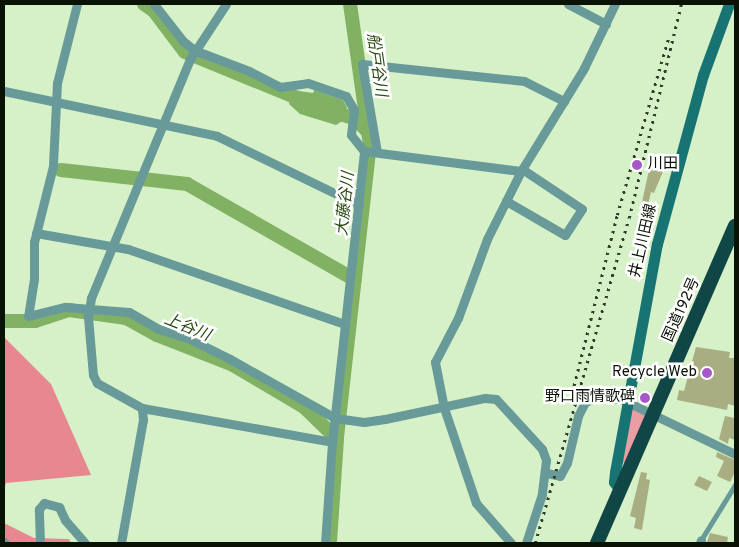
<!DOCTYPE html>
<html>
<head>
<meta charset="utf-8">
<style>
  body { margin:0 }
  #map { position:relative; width:739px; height:547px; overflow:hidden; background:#d6f1c7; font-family:Overpass,"Noto Sans JP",sans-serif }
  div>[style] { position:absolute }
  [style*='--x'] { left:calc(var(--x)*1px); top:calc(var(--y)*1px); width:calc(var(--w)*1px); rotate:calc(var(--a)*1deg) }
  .green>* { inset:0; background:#ea9da3 }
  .forest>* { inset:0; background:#e78790 }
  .water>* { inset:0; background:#81b163 }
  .river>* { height:14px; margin:-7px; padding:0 7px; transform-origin:7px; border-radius:7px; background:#81b163 }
  .building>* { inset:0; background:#a8ae81 }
  .service>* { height:4.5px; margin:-2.25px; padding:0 2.25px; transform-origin:2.25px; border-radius:2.25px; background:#689a99 }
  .minor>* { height:9px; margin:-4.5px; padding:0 4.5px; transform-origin:4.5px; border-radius:4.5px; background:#689a99 }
  .secondary>* { height:11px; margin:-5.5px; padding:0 5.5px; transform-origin:5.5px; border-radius:5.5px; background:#187473 }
  .trunk>* { height:14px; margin:-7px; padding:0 7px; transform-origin:7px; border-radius:7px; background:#104645 }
  .rail>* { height:2.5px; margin-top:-1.25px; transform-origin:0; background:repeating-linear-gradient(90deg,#313e2b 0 2.5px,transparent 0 7.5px) }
  .dots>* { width:14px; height:14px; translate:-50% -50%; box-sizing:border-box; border:2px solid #fff; border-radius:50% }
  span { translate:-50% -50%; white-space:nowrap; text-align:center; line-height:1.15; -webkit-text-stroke:5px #fff; paint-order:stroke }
  .poi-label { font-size:15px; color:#091205 }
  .left { translate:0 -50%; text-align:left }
  .right { translate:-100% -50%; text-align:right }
  .street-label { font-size:15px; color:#091205 }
  .water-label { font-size:16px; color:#2c4b14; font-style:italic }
  .frame { position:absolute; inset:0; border:5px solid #091205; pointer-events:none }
</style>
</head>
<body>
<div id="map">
  <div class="green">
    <i style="clip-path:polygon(631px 407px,648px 415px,627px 465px,621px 462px)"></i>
  </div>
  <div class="forest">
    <i style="clip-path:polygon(4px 337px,51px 384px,91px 475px,6px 483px,4px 491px)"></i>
    <i style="clip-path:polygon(4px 523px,34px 538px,69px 539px,71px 543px,4px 543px)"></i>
  </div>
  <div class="water">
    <i style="clip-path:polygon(292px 90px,313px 93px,314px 90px,343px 100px,347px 107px,344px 120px,336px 125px,300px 114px,289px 104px)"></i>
  </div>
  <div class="river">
    <i style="--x:144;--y:4;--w:12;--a:35"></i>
    <i style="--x:154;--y:11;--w:51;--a:52.9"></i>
    <i style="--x:185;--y:52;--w:132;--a:22.3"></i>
    <i style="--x:350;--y:4;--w:128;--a:81.9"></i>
    <i style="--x:327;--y:110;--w:30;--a:17"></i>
    <i style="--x:356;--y:119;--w:18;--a:47"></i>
    <i style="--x:368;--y:132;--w:11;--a:80"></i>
    <i style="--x:370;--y:143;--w:298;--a:96.4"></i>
    <i style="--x:337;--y:439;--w:104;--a:93.9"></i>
    <i style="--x:61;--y:170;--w:127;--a:6.3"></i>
    <i style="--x:187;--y:184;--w:193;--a:29.7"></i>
    <i style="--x:4;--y:321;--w:31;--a:0"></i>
    <i style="--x:35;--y:321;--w:36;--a:-18"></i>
    <i style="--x:69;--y:310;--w:58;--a:8"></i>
    <i style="--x:126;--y:318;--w:35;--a:29"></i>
    <i style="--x:157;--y:335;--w:82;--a:21.5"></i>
    <i style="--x:233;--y:365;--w:82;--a:30.6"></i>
    <i style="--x:304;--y:407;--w:46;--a:44.1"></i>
  </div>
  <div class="building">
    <i style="clip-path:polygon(650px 165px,664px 169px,654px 193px,651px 192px,647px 209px,641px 207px)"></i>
    <i style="clip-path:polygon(696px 347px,730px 352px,729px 358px,735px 358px,735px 406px,728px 404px,727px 410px,677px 400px,679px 390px,684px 391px)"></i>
    <i style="clip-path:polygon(725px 416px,735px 418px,735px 440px,729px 438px,728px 444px,719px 439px)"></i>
    <i style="clip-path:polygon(717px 452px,735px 460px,735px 472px,730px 482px,717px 476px,724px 461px,716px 457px)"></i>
    <i style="clip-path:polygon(641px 472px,647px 473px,646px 479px,650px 480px,642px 530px,634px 528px,636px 518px,630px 516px)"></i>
    <i style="clip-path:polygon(699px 476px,712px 482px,707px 491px,694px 485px)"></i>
    <i style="clip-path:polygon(710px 533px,728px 537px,727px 543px,707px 542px)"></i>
  </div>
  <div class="service">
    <i style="--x:701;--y:540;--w:65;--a:-58.3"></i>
  </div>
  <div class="minor">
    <i style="--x:77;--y:4;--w:81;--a:104.2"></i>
    <i style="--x:57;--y:83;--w:83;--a:92.8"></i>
    <i style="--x:53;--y:166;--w:78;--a:104"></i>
    <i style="--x:34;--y:242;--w:37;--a:90"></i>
    <i style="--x:34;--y:279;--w:37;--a:99"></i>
    <i style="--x:28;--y:316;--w:38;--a:-14"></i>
    <i style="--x:65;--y:307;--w:64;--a:4.5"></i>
    <i style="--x:129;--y:312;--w:34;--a:30"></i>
    <i style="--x:159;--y:329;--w:35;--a:18"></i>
    <i style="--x:192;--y:340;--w:42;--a:26.6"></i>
    <i style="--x:230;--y:359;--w:120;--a:29.3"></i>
    <i style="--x:335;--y:418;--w:29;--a:8"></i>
    <i style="--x:364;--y:422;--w:21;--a:-8"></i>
    <i style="--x:385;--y:419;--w:102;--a:-11.9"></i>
    <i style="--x:485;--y:398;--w:11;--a:5"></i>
    <i style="--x:496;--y:399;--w:68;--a:47.4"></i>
    <i style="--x:542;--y:449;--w:12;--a:70"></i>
    <i style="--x:546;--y:460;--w:34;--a:97"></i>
    <i style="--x:542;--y:494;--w:52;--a:108.1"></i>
    <i style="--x:154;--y:4;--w:47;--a:51.9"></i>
    <i style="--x:183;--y:41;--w:14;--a:39"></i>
    <i style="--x:194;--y:50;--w:59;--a:20.9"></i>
    <i style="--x:249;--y:71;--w:35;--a:27"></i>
    <i style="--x:280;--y:87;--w:28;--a:-8"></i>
    <i style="--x:308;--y:83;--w:40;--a:18.9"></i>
    <i style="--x:346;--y:96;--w:16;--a:60"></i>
    <i style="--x:354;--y:110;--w:25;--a:97"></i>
    <i style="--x:351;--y:135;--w:21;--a:51"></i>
    <i style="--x:364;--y:151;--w:158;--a:7.3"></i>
    <i style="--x:226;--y:4;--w:66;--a:123.2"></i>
    <i style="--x:190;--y:59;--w:259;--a:112.5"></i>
    <i style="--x:91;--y:298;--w:19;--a:99"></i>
    <i style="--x:88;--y:317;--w:58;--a:85.1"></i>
    <i style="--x:93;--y:375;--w:9;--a:63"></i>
    <i style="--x:97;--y:383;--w:51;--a:29.1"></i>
    <i style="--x:142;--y:408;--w:193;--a:10.1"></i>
    <i style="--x:568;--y:4;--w:43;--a:27.8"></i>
    <i style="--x:4;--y:91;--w:218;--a:11.9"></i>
    <i style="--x:217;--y:136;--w:158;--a:25.9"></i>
    <i style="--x:377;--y:152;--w:89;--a:-99.7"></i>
    <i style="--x:362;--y:64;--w:163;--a:6"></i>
    <i style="--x:524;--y:81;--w:45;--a:26.6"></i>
    <i style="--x:506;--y:201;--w:68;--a:30"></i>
    <i style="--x:565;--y:235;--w:31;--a:-57"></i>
    <i style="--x:582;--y:209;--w:72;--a:-146.3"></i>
    <i style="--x:36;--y:233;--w:93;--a:9.9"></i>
    <i style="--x:128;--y:249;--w:230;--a:19.1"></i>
    <i style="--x:547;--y:473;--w:13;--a:13"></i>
    <i style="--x:560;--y:476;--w:15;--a:-62"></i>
    <i style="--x:567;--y:463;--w:48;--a:-76.8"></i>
    <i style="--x:578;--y:416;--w:16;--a:-63"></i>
    <i style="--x:585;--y:402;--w:13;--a:-23"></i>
    <i style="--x:597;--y:397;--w:24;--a:5"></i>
    <i style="--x:621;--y:399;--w:127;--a:25.8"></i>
    <i style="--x:4;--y:542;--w:1;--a:45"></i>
    <i style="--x:40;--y:543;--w:34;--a:-92"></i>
    <i style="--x:39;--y:509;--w:8;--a:-50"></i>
    <i style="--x:44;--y:503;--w:16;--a:15"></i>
    <i style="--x:59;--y:507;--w:14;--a:65"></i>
    <i style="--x:65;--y:520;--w:30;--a:49"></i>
    <i style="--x:121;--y:543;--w:125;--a:-79.9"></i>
    <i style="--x:143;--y:420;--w:12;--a:-95"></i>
    <i style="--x:325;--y:543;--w:101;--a:-86"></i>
    <i style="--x:332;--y:442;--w:293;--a:-83.7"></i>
    <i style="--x:511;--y:543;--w:53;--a:-131.2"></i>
    <i style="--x:476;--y:503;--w:100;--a:-108.6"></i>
    <i style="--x:444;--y:408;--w:47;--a:-101.1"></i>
    <i style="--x:435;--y:362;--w:50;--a:-62.4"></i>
    <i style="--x:458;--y:318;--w:84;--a:-69.8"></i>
    <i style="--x:487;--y:239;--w:76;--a:-63.4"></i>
    <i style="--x:521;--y:171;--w:121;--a:-58.5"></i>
    <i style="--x:584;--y:68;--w:71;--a:-64.2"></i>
    <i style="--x:700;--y:543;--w:3;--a:-72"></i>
  </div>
  <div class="secondary">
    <i style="--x:620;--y:490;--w:10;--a:-127"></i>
    <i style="--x:614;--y:482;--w:10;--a:-84"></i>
    <i style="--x:615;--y:472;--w:232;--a:-79.6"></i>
    <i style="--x:657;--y:244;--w:175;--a:-74.8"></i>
    <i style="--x:703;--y:75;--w:76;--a:-69.9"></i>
  </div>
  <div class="trunk">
    <i style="--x:597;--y:543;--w:346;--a:-66.5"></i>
  </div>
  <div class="rail">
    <i style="--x:572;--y:393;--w:184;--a:-75.8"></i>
    <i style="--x:617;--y:215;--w:186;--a:-73.8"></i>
    <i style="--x:535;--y:543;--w:338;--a:-73.9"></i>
    <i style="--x:629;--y:218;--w:220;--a:-76.3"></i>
  </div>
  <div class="dots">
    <i style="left:637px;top:165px;background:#a658c9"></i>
    <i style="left:707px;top:373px;background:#a658c9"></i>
    <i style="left:645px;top:398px;background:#a658c9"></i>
  </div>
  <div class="poi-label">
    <span class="left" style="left:648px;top:165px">川田</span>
    <span class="right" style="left:697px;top:373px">Recycle Web</span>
    <span class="right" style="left:635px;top:398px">野口雨情歌碑</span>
  </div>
  <div class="street-label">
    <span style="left:644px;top:241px;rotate:-77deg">井上川田線</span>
    <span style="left:682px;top:310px;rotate:-66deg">国道192号</span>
  </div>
  <div class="water-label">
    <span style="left:376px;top:65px;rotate:82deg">船戸谷川</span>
    <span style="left:346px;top:204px;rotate:-84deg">大藤谷川</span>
    <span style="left:187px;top:328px;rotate:22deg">上谷川</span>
  </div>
  <div class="frame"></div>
</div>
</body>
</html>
